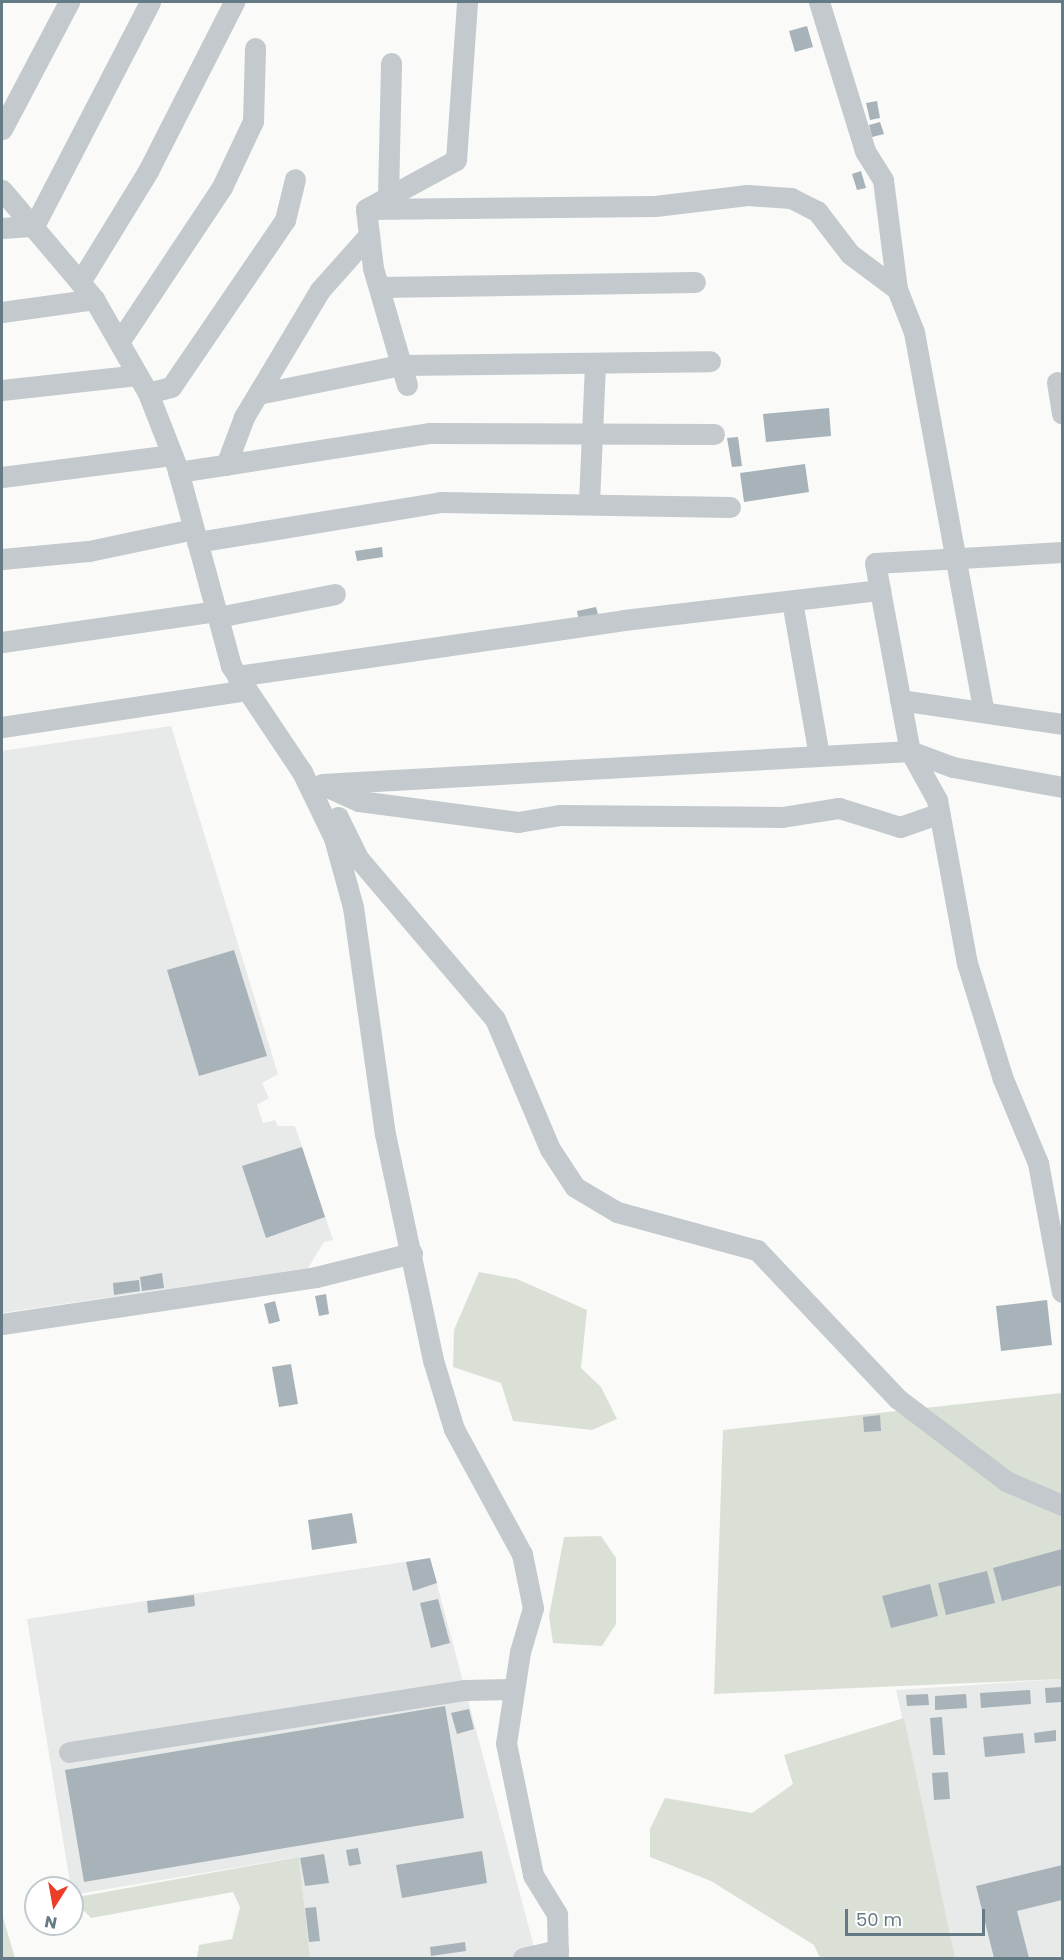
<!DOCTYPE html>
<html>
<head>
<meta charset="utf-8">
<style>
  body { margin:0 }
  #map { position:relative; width:1064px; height:1960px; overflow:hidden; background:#fafaf8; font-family:Poppins,sans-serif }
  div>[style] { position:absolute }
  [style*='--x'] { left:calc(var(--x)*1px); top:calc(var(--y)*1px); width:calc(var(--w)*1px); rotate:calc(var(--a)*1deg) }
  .built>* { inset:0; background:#e8eae9 }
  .green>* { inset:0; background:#dbe0d7 }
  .building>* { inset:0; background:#a7b3b8 }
  .minor>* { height:21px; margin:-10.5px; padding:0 10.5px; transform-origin:10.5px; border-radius:10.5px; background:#c3c9cc }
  span { translate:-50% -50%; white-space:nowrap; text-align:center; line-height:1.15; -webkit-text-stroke:6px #fff; paint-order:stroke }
  .frame { position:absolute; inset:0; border:3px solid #647a84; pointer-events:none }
  .north { position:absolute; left:24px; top:1876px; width:60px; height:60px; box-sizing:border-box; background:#fff; border:2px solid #c1cace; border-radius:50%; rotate:191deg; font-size:16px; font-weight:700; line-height:24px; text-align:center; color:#647a84 }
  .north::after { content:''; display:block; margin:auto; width:21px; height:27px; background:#eb3d27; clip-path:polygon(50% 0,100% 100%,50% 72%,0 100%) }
  .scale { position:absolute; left:845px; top:1909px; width:140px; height:27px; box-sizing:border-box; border:3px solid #647a84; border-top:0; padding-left:8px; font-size:18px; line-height:21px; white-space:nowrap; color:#647a84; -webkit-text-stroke:4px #fff; paint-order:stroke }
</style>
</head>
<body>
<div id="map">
  <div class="built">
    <i style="clip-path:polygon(171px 726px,278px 1074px,262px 1083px,269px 1098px,257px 1105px,263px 1123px,275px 1120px,278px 1126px,295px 1126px,333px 1240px,324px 1242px,308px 1268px,2px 1313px,2px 751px)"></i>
    <i style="clip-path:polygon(430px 1558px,537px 1958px,310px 1958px,299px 1857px,72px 1895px,27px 1619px)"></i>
    <i style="clip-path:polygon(1062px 1679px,1062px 1958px,955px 1958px,896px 1690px)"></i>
  </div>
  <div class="green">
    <i style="clip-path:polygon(479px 1272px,517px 1279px,587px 1310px,581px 1368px,601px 1387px,617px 1419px,592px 1430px,513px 1421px,501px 1383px,453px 1367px,454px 1330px)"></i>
    <i style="clip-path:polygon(1062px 1393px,1062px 1679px,714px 1694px,723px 1430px)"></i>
    <i style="clip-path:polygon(601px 1536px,616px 1558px,616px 1624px,602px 1646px,553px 1643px,549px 1616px,564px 1537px)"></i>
    <i style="clip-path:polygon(904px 1718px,955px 1958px,820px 1958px,814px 1945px,711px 1881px,650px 1857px,650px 1829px,665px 1798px,752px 1813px,793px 1784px,784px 1755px)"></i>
    <i style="clip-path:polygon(299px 1857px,310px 1958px,197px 1958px,199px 1945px,232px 1939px,240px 1907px,233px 1892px,91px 1918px,72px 1898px)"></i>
    <i style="clip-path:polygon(2px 1914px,15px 1958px,2px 1958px)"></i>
  </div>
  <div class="building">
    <i style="clip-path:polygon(807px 26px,813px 47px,795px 52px,789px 31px)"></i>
    <i style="clip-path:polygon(877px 101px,880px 118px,870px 120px,866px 103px)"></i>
    <i style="clip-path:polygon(880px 122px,884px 134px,872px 137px,869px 125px)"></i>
    <i style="clip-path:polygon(861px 171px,866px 188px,857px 190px,852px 174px)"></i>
    <i style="clip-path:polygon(829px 408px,831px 436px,766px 442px,763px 414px)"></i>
    <i style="clip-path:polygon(738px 437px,742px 466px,732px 467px,727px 438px)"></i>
    <i style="clip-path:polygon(805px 464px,809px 492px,744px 502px,740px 473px)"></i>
    <i style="clip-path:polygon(382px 547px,383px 557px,357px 561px,355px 551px)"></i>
    <i style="clip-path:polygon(596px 607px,599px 618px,579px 621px,577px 611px)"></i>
    <i style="clip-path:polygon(234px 950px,267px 1056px,199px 1076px,167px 970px)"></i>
    <i style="clip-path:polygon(302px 1147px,325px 1217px,266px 1238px,242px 1166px)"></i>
    <i style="clip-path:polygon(162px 1273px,164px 1288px,142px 1291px,140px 1277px)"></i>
    <i style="clip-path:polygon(139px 1280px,140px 1291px,114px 1295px,113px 1283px)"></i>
    <i style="clip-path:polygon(326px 1294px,329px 1314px,319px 1316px,315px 1296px)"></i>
    <i style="clip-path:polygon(1047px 1300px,1052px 1345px,1001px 1351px,996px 1306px)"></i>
    <i style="clip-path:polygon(275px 1301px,280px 1321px,269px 1324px,264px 1304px)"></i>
    <i style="clip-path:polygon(291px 1364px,298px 1404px,279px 1407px,272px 1367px)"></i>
    <i style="clip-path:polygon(880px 1415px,881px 1431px,864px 1432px,863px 1417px)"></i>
    <i style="clip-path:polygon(352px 1513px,357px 1543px,312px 1550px,308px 1520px)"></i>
    <i style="clip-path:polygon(1062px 1549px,1062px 1585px,1002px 1601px,993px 1568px)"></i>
    <i style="clip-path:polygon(430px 1558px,437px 1583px,413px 1591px,406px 1562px)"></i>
    <i style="clip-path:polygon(987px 1571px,995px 1603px,946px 1615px,938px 1583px)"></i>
    <i style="clip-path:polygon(930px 1584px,938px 1616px,891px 1628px,882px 1596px)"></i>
    <i style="clip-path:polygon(194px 1595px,195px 1606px,148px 1613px,147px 1601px)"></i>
    <i style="clip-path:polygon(438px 1599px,450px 1643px,431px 1648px,420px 1603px)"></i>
    <i style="clip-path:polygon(1062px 1687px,1062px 1702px,1046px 1703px,1045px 1688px)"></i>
    <i style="clip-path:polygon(1030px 1690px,1031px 1704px,981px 1708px,980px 1693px)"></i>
    <i style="clip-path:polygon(928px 1694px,929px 1705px,907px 1706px,906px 1695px)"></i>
    <i style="clip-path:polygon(966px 1694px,967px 1708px,935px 1710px,935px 1696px)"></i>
    <i style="clip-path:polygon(445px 1706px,464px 1818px,84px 1882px,65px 1770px)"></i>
    <i style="clip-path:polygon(469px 1709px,474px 1729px,457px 1734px,451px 1713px)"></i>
    <i style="clip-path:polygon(942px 1717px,945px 1755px,933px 1755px,930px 1718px)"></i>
    <i style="clip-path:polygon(1056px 1730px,1056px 1741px,1035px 1743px,1034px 1733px)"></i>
    <i style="clip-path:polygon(1023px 1733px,1025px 1753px,985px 1757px,983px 1737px)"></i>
    <i style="clip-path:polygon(948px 1772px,950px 1799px,934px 1800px,932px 1773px)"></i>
    <i style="clip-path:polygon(358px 1848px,361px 1864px,349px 1866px,346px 1850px)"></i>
    <i style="clip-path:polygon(482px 1851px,487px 1883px,402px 1898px,396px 1865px)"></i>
    <i style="clip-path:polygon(324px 1854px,329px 1883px,305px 1886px,300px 1858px)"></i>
    <i style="clip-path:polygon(1062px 1865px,1062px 1900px,1017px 1911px,1029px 1958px,994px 1958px,976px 1886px)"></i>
    <i style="clip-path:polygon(316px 1907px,320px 1941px,309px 1942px,305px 1908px)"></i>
    <i style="clip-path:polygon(465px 1942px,466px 1951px,431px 1956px,430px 1947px)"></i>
  </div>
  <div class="minor">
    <i style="--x:819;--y:2;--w:156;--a:72.8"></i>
    <i style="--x:865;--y:151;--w:34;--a:58"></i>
    <i style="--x:883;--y:180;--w:110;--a:82.7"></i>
    <i style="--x:897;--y:289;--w:46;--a:68.4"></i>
    <i style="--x:914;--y:332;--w:386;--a:79.6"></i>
    <i style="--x:2;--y:129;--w:144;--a:-62.2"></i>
    <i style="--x:2;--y:190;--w:143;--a:49.8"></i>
    <i style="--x:94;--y:299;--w:108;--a:60.1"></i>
    <i style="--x:148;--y:393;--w:79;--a:68.6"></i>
    <i style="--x:177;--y:467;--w:206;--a:74.8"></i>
    <i style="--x:231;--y:666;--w:128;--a:56.2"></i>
    <i style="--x:302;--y:772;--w:73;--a:64.1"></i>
    <i style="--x:334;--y:838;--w:72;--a:74.6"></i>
    <i style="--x:353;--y:907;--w:229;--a:82"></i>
    <i style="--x:385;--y:1134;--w:231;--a:78"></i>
    <i style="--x:433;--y:1360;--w:72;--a:73.1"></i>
    <i style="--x:454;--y:1429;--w:142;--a:61.5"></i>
    <i style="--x:522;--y:1554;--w:55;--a:78.5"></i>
    <i style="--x:533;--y:1608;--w:46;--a:106.5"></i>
    <i style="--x:520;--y:1652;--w:92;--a:98.7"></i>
    <i style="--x:506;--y:1743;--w:135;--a:78.4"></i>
    <i style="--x:533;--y:1875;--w:46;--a:58.4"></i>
    <i style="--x:557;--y:1914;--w:44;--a:88.7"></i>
    <i style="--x:388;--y:197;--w:134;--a:-88.7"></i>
    <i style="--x:366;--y:209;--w:289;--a:-0.6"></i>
    <i style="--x:655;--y:206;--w:93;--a:-6.8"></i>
    <i style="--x:747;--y:195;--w:44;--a:3.9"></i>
    <i style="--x:791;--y:198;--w:29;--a:27"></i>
    <i style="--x:817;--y:211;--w:54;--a:52.5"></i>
    <i style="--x:850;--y:254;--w:59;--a:36.7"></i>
    <i style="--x:2;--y:228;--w:32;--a:-4"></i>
    <i style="--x:34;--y:226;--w:252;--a:-62.6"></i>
    <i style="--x:80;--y:282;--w:130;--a:-58.5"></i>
    <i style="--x:148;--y:171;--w:190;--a:-63"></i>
    <i style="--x:379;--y:287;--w:316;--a:-0.9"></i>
    <i style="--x:2;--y:312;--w:93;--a:-8"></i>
    <i style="--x:119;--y:342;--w:186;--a:-56.4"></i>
    <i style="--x:222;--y:187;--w:73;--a:-64.8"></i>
    <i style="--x:253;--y:121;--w:73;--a:-88.4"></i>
    <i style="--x:1057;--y:382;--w:32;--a:81"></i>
    <i style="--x:407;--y:385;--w:122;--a:-106.2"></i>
    <i style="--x:373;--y:268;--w:59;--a:-96.8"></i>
    <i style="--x:366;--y:209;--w:102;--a:-28.6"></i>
    <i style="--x:456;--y:160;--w:158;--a:-86"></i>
    <i style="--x:2;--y:390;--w:136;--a:-6.3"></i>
    <i style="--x:148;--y:393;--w:24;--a:-15"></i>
    <i style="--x:171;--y:387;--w:202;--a:-55.7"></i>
    <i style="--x:285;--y:220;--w:42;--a:-76.3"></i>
    <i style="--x:258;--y:394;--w:146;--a:-11.5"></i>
    <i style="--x:401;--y:365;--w:309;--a:-0.7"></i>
    <i style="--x:226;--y:465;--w:51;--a:-69.4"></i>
    <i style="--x:244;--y:417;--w:148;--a:-59.1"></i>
    <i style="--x:320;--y:290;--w:74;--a:-48.3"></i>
    <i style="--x:178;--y:472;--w:255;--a:-8.8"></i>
    <i style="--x:430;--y:433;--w:284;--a:0.2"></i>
    <i style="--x:2;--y:477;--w:171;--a:-7.4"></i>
    <i style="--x:589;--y:502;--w:139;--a:-87.5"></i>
    <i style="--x:197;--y:542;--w:246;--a:-9.3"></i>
    <i style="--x:440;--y:502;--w:290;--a:1"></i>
    <i style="--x:1062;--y:552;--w:187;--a:176.6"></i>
    <i style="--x:875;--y:563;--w:191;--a:79.5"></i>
    <i style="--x:910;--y:751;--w:56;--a:61.1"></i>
    <i style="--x:937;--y:800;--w:166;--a:79.6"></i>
    <i style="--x:967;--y:963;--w:121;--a:72.8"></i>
    <i style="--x:1003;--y:1079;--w:91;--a:67.4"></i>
    <i style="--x:1038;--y:1163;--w:131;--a:79.5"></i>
    <i style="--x:2;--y:559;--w:87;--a:-5.3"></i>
    <i style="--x:89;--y:551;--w:106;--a:-11.9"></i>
    <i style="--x:792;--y:601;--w:157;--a:80.1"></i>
    <i style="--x:218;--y:617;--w:119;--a:-11.1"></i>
    <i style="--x:2;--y:642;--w:216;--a:-8.2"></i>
    <i style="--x:237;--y:676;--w:391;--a:-8.2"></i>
    <i style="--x:624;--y:620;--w:258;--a:-6.7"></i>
    <i style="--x:900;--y:700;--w:164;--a:8.4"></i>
    <i style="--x:2;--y:727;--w:247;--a:-8.6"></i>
    <i style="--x:322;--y:784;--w:589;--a:-3.21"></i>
    <i style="--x:910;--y:751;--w:46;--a:20.4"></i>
    <i style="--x:953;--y:767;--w:111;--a:10.4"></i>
    <i style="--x:325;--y:786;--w:37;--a:24"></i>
    <i style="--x:359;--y:801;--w:160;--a:7.5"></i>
    <i style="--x:518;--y:822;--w:43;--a:-9.5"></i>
    <i style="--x:560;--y:815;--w:222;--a:0.5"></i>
    <i style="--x:782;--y:817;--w:58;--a:-9"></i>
    <i style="--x:839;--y:808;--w:64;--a:17.3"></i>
    <i style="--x:900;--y:827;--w:42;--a:-19.3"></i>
    <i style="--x:338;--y:817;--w:46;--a:64"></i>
    <i style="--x:358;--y:858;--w:211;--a:49.6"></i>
    <i style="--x:495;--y:1019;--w:141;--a:67.1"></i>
    <i style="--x:550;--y:1149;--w:45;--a:56.7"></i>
    <i style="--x:575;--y:1187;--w:49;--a:30.8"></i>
    <i style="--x:617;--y:1212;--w:145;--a:15.2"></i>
    <i style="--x:757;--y:1250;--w:205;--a:46.6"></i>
    <i style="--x:898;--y:1399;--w:136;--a:37.2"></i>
    <i style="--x:1006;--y:1481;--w:61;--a:23.2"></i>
    <i style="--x:2;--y:1324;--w:317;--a:-8.5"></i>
    <i style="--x:316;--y:1277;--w:99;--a:-14"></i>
    <i style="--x:69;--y:1752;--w:401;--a:-8.9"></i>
    <i style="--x:465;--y:1690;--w:49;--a:-1.2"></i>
    <i style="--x:523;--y:1958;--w:36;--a:-13"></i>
  </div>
  <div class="frame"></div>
  <div class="north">N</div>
  <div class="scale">50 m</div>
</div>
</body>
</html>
